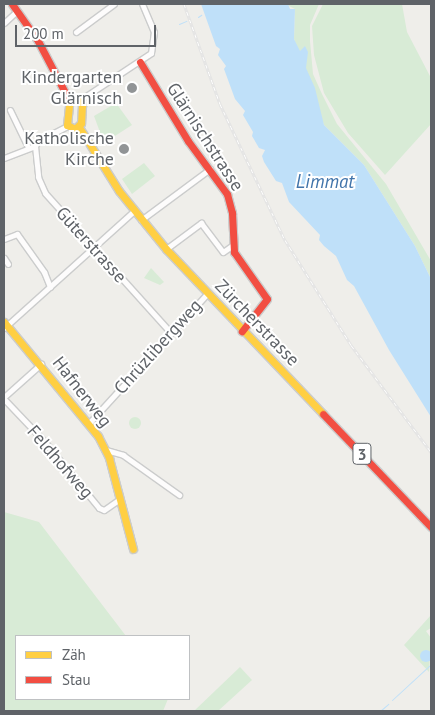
<!DOCTYPE html>
<html>
<head>
<meta charset="utf-8">
<style>
  body { margin:0 }
  #map { position:relative; width:435px; height:715px; overflow:hidden; background:#efeeea; font-family:"PT Sans",sans-serif }
  div>[style] { position:absolute }
  [style*='--x'] { left:calc(var(--x)*1px); top:calc(var(--y)*1px); width:calc(var(--w)*1px); rotate:calc(var(--a)*1deg) }
  .green>* { inset:0; background:#d8ebd6 }
  .round { border-radius:50% }
  .water>* { inset:0; background:#bfe0f9 }
  .stream>* { height:1px; margin:-0.5px; padding:0 0.5px; transform-origin:0.5px; border-radius:0.5px; background:#bfe0f9 }
  .roads { filter:drop-shadow(1px 0 #cbcccc) drop-shadow(-1px 0 #cbcccc) drop-shadow(0 1px #cbcccc) drop-shadow(0 -1px #cbcccc) }
  .street>* { height:5px; margin:-2.5px; padding:0 2.5px; transform-origin:2.5px; border-radius:2.5px; background:#fdfcfc }
  .slow>* { height:7px; margin:-3.5px; padding:0 3.5px; transform-origin:3.5px; border-radius:3.5px; background:#ffcf43 }
  .jam>* { height:7px; margin:-3.5px; padding:0 3.5px; transform-origin:3.5px; border-radius:3.5px; background:#f24e42 }
  .rail>* { height:3px; margin-top:-1.5px; transform-origin:0; background:repeating-linear-gradient(90deg,#fff 0 4px,#e4e4e4 0 8px); box-sizing:border-box; border-block:1px solid #e4e4e4 }
  .dots>* { width:14px; height:14px; translate:-50% -50%; box-sizing:border-box; border:2px solid #fff; border-radius:50% }
  span { translate:-50% -50%; white-space:nowrap; text-align:center; line-height:1.15; -webkit-text-stroke:4px #fff; paint-order:stroke }
  .shield-label span { padding:1px 4px; background:#fff; border:1px solid; border-radius:4px; -webkit-text-stroke-width:0 }
  .shield-label { font-size:16px; color:#5f6368; font-weight:700 }
  .poi-label { font-size:18px; color:#5f6368 }
  .right { translate:-100% -50%; text-align:right }
  .street-label { font-size:18px; color:#5f6368 }
  .water-label { font-size:19px; color:#4174aa; font-style:italic }
  .frame { position:absolute; inset:0; border:5px solid #5f6368; pointer-events:none }
  .legend { position:absolute; left:15px; top:635px; width:175px; height:65px; box-sizing:border-box; background:#fff; border:1px solid #bfc1c3; margin:0; padding:6px 9px; list-style:none; font-size:15px; color:#5f6368 }
  .legend li { display:flex; align-items:center; gap:10px; height:25px }
  .legend b { width:25px; border:1px solid #bfc1c3 }
  .scale { position:absolute; left:15px; top:25px; width:141px; height:22px; box-sizing:border-box; border:2px solid #5f6368; border-top:0; padding-left:6px; font-size:15px; line-height:18px; white-space:nowrap; color:#5f6368; -webkit-text-stroke:4px #fff; paint-order:stroke }
</style>
</head>
<body>
<div id="map">
  <div class="green">
    <i style="clip-path:polygon(319px 4px,310px 25px,310px 41px,313px 74px,322px 94px,337px 124px,386px 184px,431px 261px,431px 279px,415px 246px,364px 165px,324px 125px,294px 39px,295px 9px,287px 5px)"></i>
    <i style="clip-path:polygon(323px 4px,402px 4px,407px 32px,431px 78px,431px 124px,385px 175px,348px 133px,324px 93px,314px 55px,312px 26px)"></i>
    <i style="clip-path:polygon(116px 103px,132px 125px,104px 143px,94px 116px)"></i>
    <i style="clip-path:polygon(144px 163px,155px 176px,132px 194px,122px 179px)"></i>
    <i style="clip-path:polygon(151px 268px,164px 282px,160px 285px,144px 278px)"></i>
    <i class="round" style="left:129px;top:417px;width:12px;height:12px"></i>
    <i style="clip-path:polygon(4px 512px,39px 522px,126px 636px,16px 636px,16px 699px,168px 699px,163px 711px,4px 711px)"></i>
    <i style="clip-path:polygon(431px 615px,431px 628px,426px 631px,431px 638px,429px 672px,404px 645px)"></i>
    <i style="clip-path:polygon(240px 667px,252px 680px,218px 711px,194px 711px)"></i>
  </div>
  <div class="water">
    <i style="clip-path:polygon(201px 4px,288px 4px,290px 9px,295px 9px,294px 39px,300px 51px,305px 46px,308px 52px,306px 68px,315px 88px,324px 125px,364px 165px,415px 246px,431px 279px,431px 417px,389px 350px,354px 286px,347px 280px,336px 256px,324px 246px,319px 240px,320px 235px,289px 202px,282px 183px,276px 181px,264px 162px,262px 156px,265px 150px,259px 148px,252px 136px,253px 132px,243px 115px,245px 111px,235px 99px,224px 69px,226px 66px,218px 55px,220px 49px,216px 46px)"></i>
    <i class="round" style="left:420px;top:650px;width:12px;height:12px"></i>
  </div>
  <div class="stream">
    <i style="--x:198;--y:17;--w:4;--a:-34"></i>
    <i style="--x:179;--y:24;--w:8;--a:-23"></i>
    <i style="--x:392;--y:700;--w:53;--a:-42.7"></i>
    <i style="--x:380;--y:711;--w:11;--a:-41"></i>
  </div>
  <div class="roads">
    <div class="street">
      <i style="--x:4;--y:23;--w:18;--a:-43"></i>
      <i style="--x:76;--y:32;--w:47;--a:-36.4"></i>
      <i style="--x:80;--y:100;--w:85;--a:-33.5"></i>
      <i style="--x:151;--y:53;--w:21;--a:-82"></i>
      <i style="--x:154;--y:32;--w:30;--a:-113"></i>
      <i style="--x:10;--y:110;--w:41;--a:64.1"></i>
      <i style="--x:35;--y:146;--w:31;--a:84"></i>
      <i style="--x:38;--y:177;--w:17;--a:66"></i>
      <i style="--x:45;--y:193;--w:187;--a:48"></i>
      <i style="--x:4;--y:158;--w:33;--a:-21"></i>
      <i style="--x:35;--y:146;--w:6;--a:-59"></i>
      <i style="--x:38;--y:141;--w:34;--a:-27"></i>
      <i style="--x:141;--y:220;--w:86;--a:-36.5"></i>
      <i style="--x:4;--y:239;--w:14;--a:-21"></i>
      <i style="--x:17;--y:234;--w:47;--a:54.6"></i>
      <i style="--x:44;--y:272;--w:16;--a:68"></i>
      <i style="--x:166;--y:249;--w:44;--a:-36.6"></i>
      <i style="--x:201;--y:223;--w:36;--a:53"></i>
      <i style="--x:223;--y:252;--w:12;--a:-35"></i>
      <i style="--x:4;--y:258;--w:7;--a:56"></i>
      <i style="--x:4;--y:328;--w:175;--a:-42"></i>
      <i style="--x:4;--y:397;--w:50;--a:-41.7"></i>
      <i style="--x:4;--y:399;--w:59;--a:46.4"></i>
      <i style="--x:45;--y:442;--w:85;--a:50.7"></i>
      <i style="--x:99;--y:508;--w:5;--a:22"></i>
      <i style="--x:104;--y:510;--w:19;--a:-35"></i>
      <i style="--x:90;--y:422;--w:173;--a:-47.6"></i>
      <i style="--x:106;--y:450;--w:18;--a:16"></i>
      <i style="--x:123;--y:455;--w:69;--a:35.5"></i>
    </div>
    <div class="slow">
      <i style="--x:70;--y:98;--w:9;--a:6"></i>
      <i style="--x:79;--y:99;--w:7;--a:63"></i>
      <i style="--x:82;--y:105;--w:18;--a:93"></i>
      <i style="--x:81;--y:123;--w:8;--a:135"></i>
      <i style="--x:75;--y:129;--w:9;--a:-153"></i>
      <i style="--x:67;--y:125;--w:27;--a:-84"></i>
      <i style="--x:79;--y:127;--w:75;--a:58"></i>
      <i style="--x:119;--y:191;--w:75;--a:51"></i>
      <i style="--x:166;--y:249;--w:228;--a:46.4"></i>
      <i style="--x:4;--y:322;--w:148;--a:50.5"></i>
      <i style="--x:98;--y:436;--w:25;--a:63"></i>
      <i style="--x:109;--y:458;--w:94;--a:75.2"></i>
    </div>
    <div class="jam">
      <i style="--x:12;--y:4;--w:45;--a:54.9"></i>
      <i style="--x:38;--y:41;--w:67;--a:62.3"></i>
      <i style="--x:140;--y:62;--w:92;--a:58.7"></i>
      <i style="--x:188;--y:141;--w:66;--a:53.7"></i>
      <i style="--x:227;--y:194;--w:20;--a:75"></i>
      <i style="--x:232;--y:213;--w:39;--a:87"></i>
      <i style="--x:234;--y:252;--w:57;--a:54.9"></i>
      <i style="--x:267;--y:299;--w:41;--a:128"></i>
      <i style="--x:323;--y:414;--w:156;--a:46.3"></i>
    </div>
  </div>
  <div class="rail">
    <i style="--x:184;--y:4;--w:106;--a:70.2"></i>
    <i style="--x:220;--y:104;--w:151;--a:64.5"></i>
    <i style="--x:285;--y:240;--w:124;--a:57.8"></i>
    <i style="--x:351;--y:345;--w:134;--a:53.2"></i>
  </div>
  <div class="dots">
    <i style="left:132px;top:88px;background:#919496"></i>
    <i style="left:124px;top:149px;background:#919496"></i>
  </div>
  <div class="shield-label">
    <span style="left:362px;top:454px">3</span>
  </div>
  <div class="poi-label">
    <span class="right" style="left:122px;top:88px">Kindergarten<br>Glärnisch</span>
    <span class="right" style="left:114px;top:149px">Katholische<br>Kirche</span>
  </div>
  <div class="street-label">
    <span style="left:205px;top:137px;rotate:57deg">Glärnischstrasse</span>
    <span style="left:91px;top:245px;rotate:48deg">Güterstrasse</span>
    <span style="left:257px;top:323px;rotate:46deg">Zürcherstrasse</span>
    <span style="left:158px;top:347px;rotate:-48deg">Chrüzlibergweg</span>
    <span style="left:82px;top:392px;rotate:52deg">Hafnerweg</span>
    <span style="left:60px;top:462px;rotate:49deg">Feldhofweg</span>
  </div>
  <div class="water-label">
    <span style="left:325px;top:182px">Limmat</span>
  </div>
  <div class="frame"></div>
  <ul class="legend">
  <li><b style="height:6px;background:#ffcf43"></b>Zäh</li>
  <li><b style="height:6px;background:#f24e42"></b>Stau</li>
  </ul>
  <div class="scale">200 m</div>
</div>
</body>
</html>
